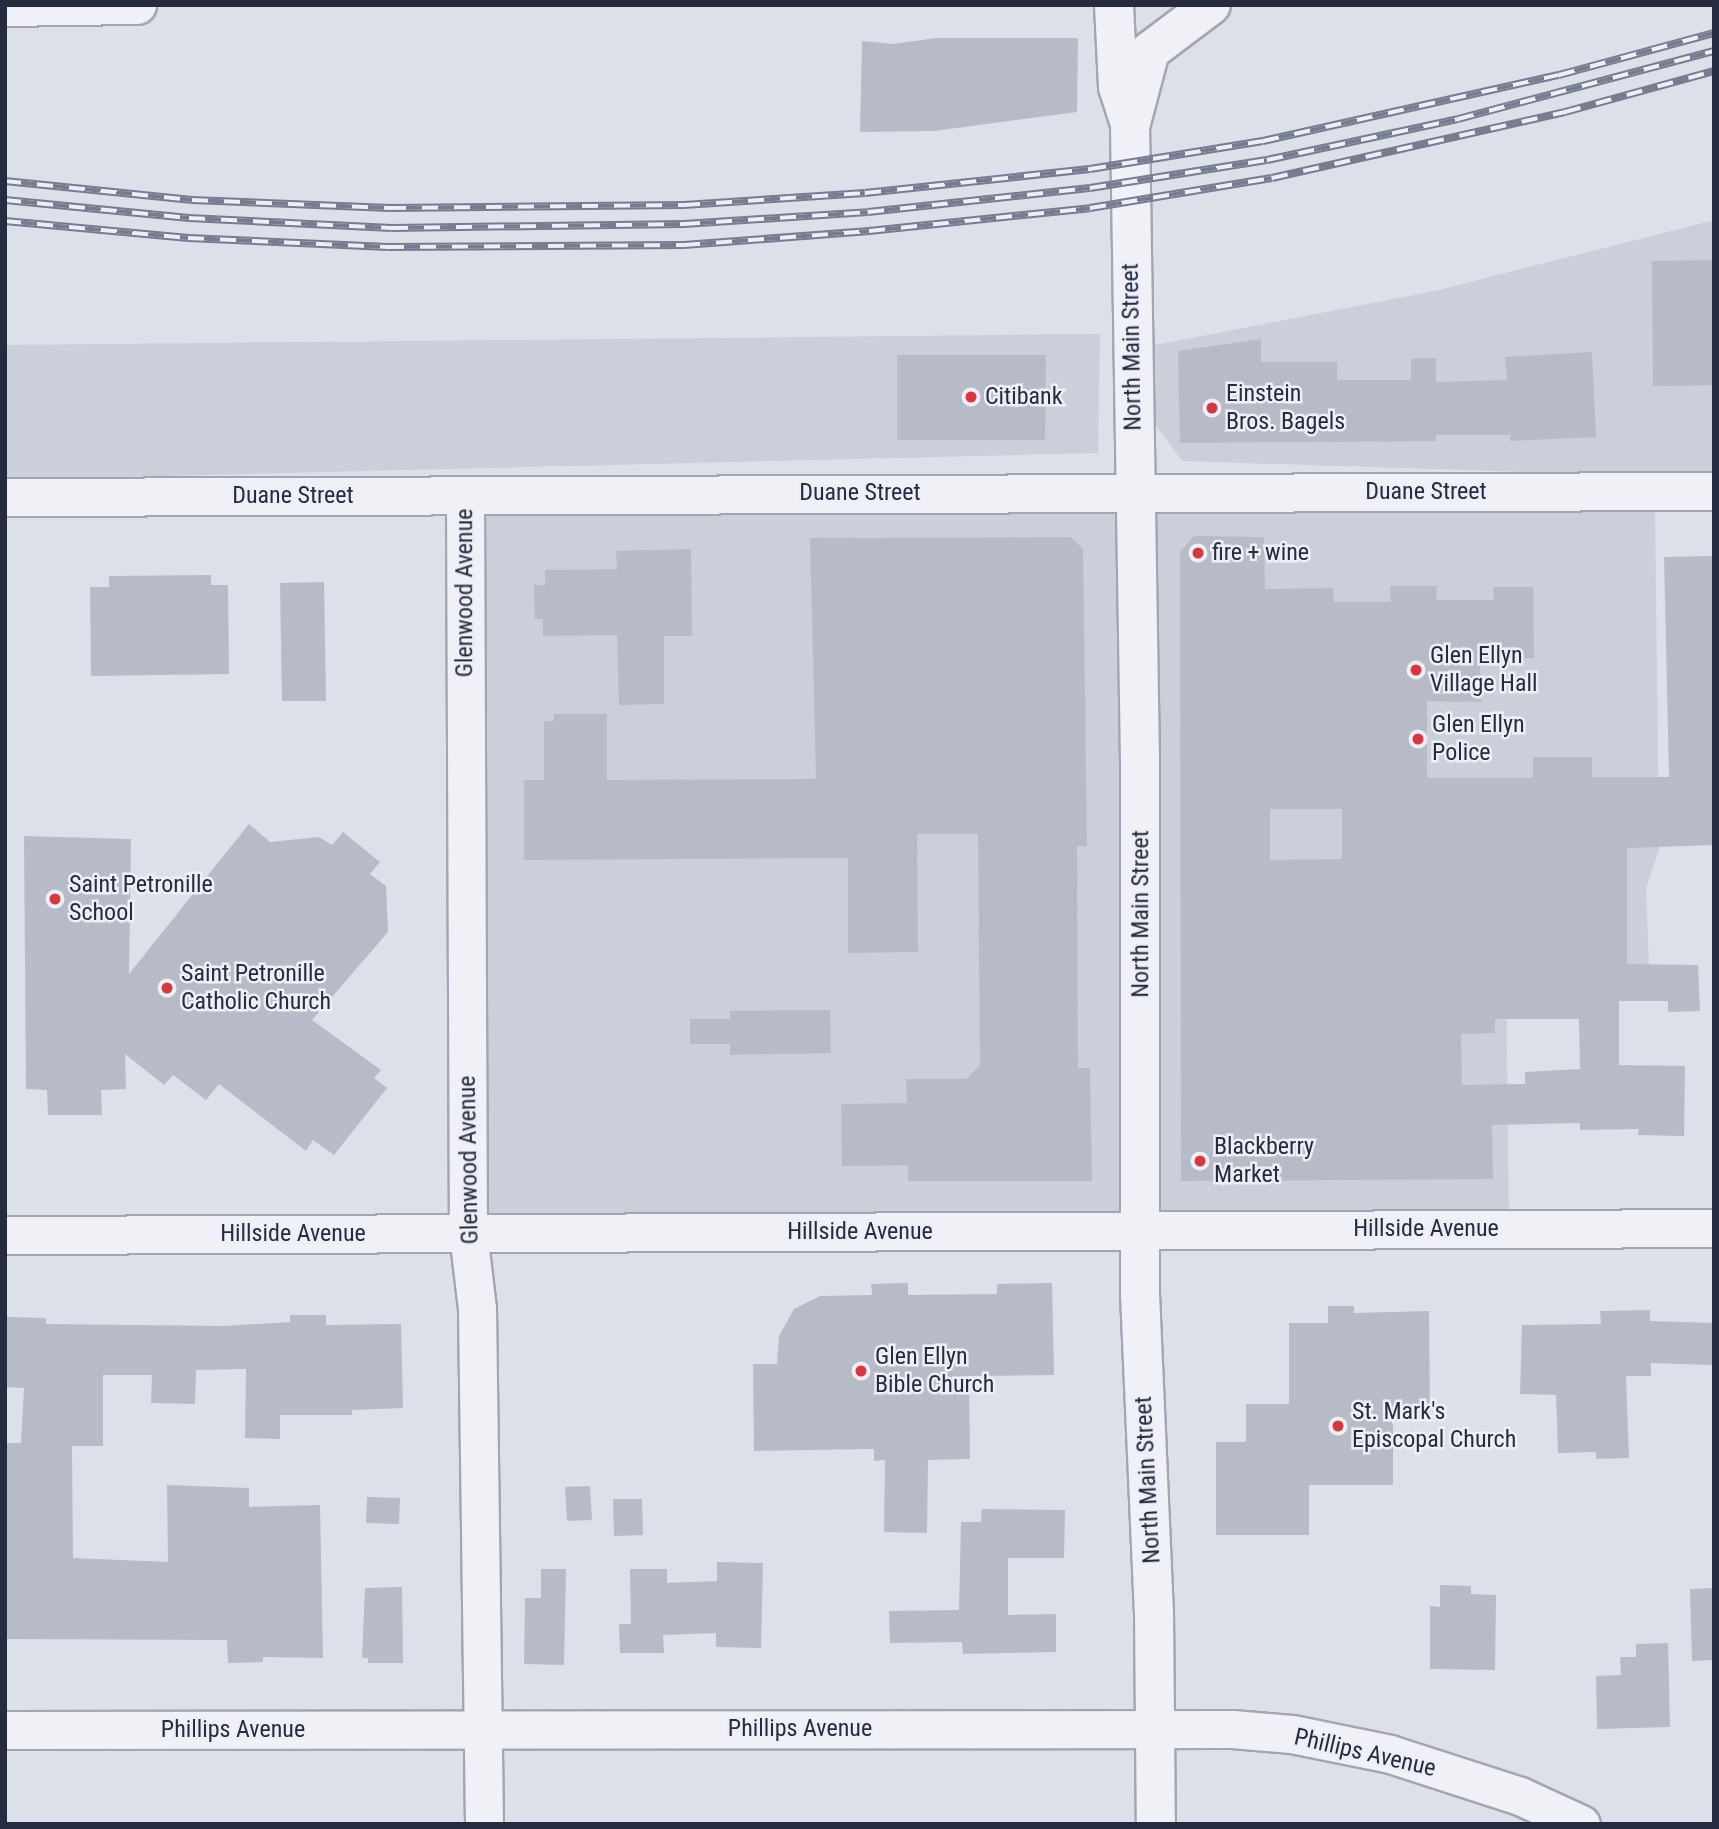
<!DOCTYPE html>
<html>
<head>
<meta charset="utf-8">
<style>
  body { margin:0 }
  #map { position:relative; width:1719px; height:1829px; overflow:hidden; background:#dde0e8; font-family:"Roboto Condensed",sans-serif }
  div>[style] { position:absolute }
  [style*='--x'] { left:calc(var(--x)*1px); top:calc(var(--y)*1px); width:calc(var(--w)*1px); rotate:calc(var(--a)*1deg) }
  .built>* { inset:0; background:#cbcfda }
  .building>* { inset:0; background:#b7bbc8 }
  .roads { filter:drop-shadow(2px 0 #a2a6b2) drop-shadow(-2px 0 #a2a6b2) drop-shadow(0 2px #a2a6b2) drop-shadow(0 -2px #a2a6b2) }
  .minor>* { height:37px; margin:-18.5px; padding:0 18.5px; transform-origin:18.5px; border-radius:18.5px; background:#f0f1f6 }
  .tertiary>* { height:38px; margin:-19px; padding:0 19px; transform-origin:19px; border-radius:19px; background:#f0f1f6 }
  .rail>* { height:8px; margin-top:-4px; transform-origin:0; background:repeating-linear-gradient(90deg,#edeff6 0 16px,#767d93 0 32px); box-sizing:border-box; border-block:2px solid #767d93 }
  .dots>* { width:19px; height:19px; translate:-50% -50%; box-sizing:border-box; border:4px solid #edeff6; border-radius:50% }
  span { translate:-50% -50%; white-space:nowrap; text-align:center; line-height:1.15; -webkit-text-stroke:5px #edeff6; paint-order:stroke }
  .street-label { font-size:24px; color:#262c40 }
  .poi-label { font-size:24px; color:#262c40 }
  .left { translate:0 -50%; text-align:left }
  .frame { position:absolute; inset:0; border:7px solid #262c40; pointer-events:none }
</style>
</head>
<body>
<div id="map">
  <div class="built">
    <i style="clip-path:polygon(1714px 220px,1714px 478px,1182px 461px,1152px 420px,1145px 347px,1435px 291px)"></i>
    <i style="clip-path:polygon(1100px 334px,1098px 453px,5px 480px,5px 345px)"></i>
    <i style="clip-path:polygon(1129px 502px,1132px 1220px,476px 1224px,472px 504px)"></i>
    <i style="clip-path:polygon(1655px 503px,1659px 850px,1646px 888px,1649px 966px,1506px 969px,1509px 1217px,1151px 1221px,1148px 505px)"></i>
  </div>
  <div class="building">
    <i style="clip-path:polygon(936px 38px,1078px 38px,1077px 112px,934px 131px,860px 132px,862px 41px,894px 44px)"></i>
    <i style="clip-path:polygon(1714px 260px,1714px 385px,1653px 386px,1652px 261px)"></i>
    <i style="clip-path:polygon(1261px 339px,1261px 362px,1337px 362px,1337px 380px,1411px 380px,1411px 359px,1436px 358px,1436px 382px,1507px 380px,1505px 357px,1592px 352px,1596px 437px,1510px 441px,1510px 435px,1436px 435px,1436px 441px,1180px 443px,1178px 351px)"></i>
    <i style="clip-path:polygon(897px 355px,1046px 355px,1045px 440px,897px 440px)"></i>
    <i style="clip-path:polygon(evenodd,1194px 536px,1264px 537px,1265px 589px,1333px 588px,1334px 602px,1391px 602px,1390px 586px,1437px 586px,1436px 600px,1494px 600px,1493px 587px,1533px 587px,1534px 658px,1480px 660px,1481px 702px,1427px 701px,1427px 778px,1533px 778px,1533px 757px,1592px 757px,1592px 777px,1669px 777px,1664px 557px,1714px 556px,1714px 845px,1627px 848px,1627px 964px,1698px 965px,1700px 1011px,1668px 1012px,1668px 1001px,1619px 1001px,1619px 1065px,1685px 1066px,1684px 1136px,1638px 1135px,1639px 1129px,1580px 1130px,1580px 1123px,1492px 1125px,1493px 1179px,1181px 1181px,1180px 552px,1194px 536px,1270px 809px,1342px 809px,1342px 859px,1270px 860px,1270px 809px,1194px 536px,1495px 1019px,1579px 1019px,1580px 1069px,1525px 1072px,1525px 1084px,1462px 1085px,1461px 1034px,1495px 1033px,1495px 1019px)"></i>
    <i style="clip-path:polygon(1071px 537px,1083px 549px,1087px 846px,1077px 846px,1078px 1068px,1090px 1068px,1092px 1181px,908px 1181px,908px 1165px,842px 1166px,841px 1104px,907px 1103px,906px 1079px,966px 1079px,980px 1065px,978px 834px,917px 834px,918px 952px,848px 953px,848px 858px,524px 860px,524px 780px,544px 780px,544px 721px,554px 721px,554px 714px,607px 714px,607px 780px,816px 779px,810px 538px)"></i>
    <i style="clip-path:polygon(691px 549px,692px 636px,664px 636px,664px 704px,619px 705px,617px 635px,543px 636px,543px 619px,535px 619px,534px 585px,545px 585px,545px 570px,617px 569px,616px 551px)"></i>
    <i style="clip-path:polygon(211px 575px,211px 585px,228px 585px,229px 674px,91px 676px,90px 587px,109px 587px,109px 576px)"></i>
    <i style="clip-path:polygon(324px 582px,326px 701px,282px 701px,280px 583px)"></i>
    <i style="clip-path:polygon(249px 824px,270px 842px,319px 837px,332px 845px,343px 832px,380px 862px,370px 874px,386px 886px,388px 932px,312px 1020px,381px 1070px,374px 1078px,387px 1088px,334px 1155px,313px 1140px,306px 1151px,219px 1084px,206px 1100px,173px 1075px,164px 1085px,125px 1054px,126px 1089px,101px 1090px,102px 1115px,48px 1115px,47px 1090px,26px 1089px,24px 836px,131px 839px,129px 974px)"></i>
    <i style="clip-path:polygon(830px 1010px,831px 1053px,730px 1055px,730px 1044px,690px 1044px,690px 1019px,730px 1019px,730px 1011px)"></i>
    <i style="clip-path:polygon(908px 1283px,908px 1295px,997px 1294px,997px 1284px,1052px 1283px,1054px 1375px,969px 1376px,970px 1459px,928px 1460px,927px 1533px,884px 1532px,885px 1460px,874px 1461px,874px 1449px,754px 1451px,753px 1364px,777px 1364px,779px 1336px,794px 1309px,820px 1296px,872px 1295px,871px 1284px)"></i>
    <i style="clip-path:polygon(1328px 1306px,1354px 1306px,1354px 1313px,1429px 1311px,1430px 1418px,1393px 1418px,1393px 1485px,1309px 1485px,1309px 1535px,1216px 1535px,1216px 1442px,1246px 1442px,1246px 1404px,1289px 1404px,1289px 1323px,1328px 1323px)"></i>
    <i style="clip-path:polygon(1650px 1310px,1650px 1321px,1714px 1323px,1714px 1365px,1651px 1363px,1651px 1376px,1626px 1376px,1629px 1458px,1596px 1459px,1596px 1452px,1558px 1453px,1556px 1395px,1520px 1394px,1522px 1325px,1601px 1324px,1600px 1311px)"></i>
    <i style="clip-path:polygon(290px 1315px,326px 1315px,326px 1325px,401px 1324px,403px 1408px,352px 1410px,352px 1415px,280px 1415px,280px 1439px,245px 1438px,246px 1369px,196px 1370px,195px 1404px,151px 1403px,152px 1375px,103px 1375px,103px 1446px,72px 1446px,73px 1558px,168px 1562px,167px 1485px,249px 1488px,249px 1507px,320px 1505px,323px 1658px,263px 1657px,263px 1662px,228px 1663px,227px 1640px,5px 1639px,5px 1443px,21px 1443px,24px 1388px,5px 1387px,7px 1317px,46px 1318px,46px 1324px,223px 1326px,290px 1322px)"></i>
    <i style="clip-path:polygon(590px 1486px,592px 1520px,567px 1521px,565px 1487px)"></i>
    <i style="clip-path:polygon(367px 1497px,400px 1498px,399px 1524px,366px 1523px)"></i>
    <i style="clip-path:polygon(613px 1499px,642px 1499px,643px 1535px,614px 1536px)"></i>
    <i style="clip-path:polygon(982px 1509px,1065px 1510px,1064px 1558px,1008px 1558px,1008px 1615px,1056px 1614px,1056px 1652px,963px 1654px,962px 1642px,890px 1643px,889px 1611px,959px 1610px,961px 1522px,981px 1522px)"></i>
    <i style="clip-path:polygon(717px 1562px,763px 1563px,761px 1648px,716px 1647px,716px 1633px,663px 1635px,664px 1653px,620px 1653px,619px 1624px,631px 1624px,630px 1569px,667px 1569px,667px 1583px,717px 1581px)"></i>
    <i style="clip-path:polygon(541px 1569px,566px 1569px,564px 1665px,524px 1664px,525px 1598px,541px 1598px)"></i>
    <i style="clip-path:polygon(1440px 1585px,1471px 1586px,1471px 1594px,1496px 1595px,1495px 1670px,1430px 1669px,1430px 1606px,1440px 1607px)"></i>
    <i style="clip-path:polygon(402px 1587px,403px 1663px,368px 1663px,368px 1658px,362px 1658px,365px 1588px)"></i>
    <i style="clip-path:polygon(1714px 1588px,1714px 1660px,1692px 1661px,1690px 1589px)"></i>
    <i style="clip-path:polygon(1668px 1643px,1670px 1727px,1597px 1729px,1596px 1676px,1621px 1675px,1620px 1657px,1636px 1657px,1636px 1644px)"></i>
  </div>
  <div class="roads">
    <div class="minor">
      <i style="--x:5;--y:7;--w:132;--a:-0.9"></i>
      <i style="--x:465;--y:495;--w:738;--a:89.77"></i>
      <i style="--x:468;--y:1233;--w:77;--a:83.2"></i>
      <i style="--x:477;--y:1309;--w:515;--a:89.22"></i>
      <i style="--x:5;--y:497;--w:1709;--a:-0.2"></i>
      <i style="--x:5;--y:1235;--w:1709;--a:-0.23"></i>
      <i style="--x:5;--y:1730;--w:1227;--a:-0.05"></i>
      <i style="--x:1232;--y:1729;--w:60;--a:4.8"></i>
      <i style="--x:1292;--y:1734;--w:100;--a:11.5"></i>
      <i style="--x:1390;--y:1754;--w:137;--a:17.9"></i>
      <i style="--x:1520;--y:1796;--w:67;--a:24.7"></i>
    </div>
    <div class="tertiary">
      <i style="--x:1114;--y:5;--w:82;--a:87.2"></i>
      <i style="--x:1118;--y:87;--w:40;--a:72"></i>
      <i style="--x:1130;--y:125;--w:634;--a:89.1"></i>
      <i style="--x:1140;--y:759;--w:535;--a:90"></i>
      <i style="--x:1140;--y:1294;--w:318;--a:87.5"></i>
      <i style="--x:1154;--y:1612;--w:212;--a:89.5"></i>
      <i style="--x:1131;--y:123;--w:74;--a:-75.2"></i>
      <i style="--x:1150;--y:51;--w:76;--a:-37"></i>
    </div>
  </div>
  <div class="rail">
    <i style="--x:5;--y:181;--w:188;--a:5.8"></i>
    <i style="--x:192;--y:200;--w:198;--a:2.3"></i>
    <i style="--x:390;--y:208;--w:294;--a:-0.6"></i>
    <i style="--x:684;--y:205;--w:181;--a:-3.8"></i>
    <i style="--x:865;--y:193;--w:226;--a:-6.1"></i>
    <i style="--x:1090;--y:169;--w:175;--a:-9.2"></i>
    <i style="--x:1263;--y:141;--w:303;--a:-12.6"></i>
    <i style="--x:1559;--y:75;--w:161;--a:-15.2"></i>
    <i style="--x:5;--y:200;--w:185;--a:5.6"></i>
    <i style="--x:189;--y:218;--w:203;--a:2.8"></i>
    <i style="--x:392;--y:228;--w:292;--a:-0.8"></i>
    <i style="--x:684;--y:224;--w:184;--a:-3.7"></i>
    <i style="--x:868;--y:212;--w:223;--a:-6.2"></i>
    <i style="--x:1090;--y:188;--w:179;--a:-9"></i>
    <i style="--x:1267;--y:160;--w:195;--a:-12.1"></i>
    <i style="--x:1458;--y:119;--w:265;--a:-14.9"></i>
    <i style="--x:5;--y:221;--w:184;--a:5.3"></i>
    <i style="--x:188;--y:238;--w:200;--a:2.6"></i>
    <i style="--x:388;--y:247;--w:296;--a:-0.4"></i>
    <i style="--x:684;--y:245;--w:186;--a:-4.3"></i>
    <i style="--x:869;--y:231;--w:222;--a:-5.9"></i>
    <i style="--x:1090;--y:208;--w:184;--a:-9.4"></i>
    <i style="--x:1272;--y:178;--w:300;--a:-12.7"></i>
    <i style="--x:1565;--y:112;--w:155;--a:-15.4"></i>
  </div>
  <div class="dots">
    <i style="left:971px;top:397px;background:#d7383a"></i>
    <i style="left:1212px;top:408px;background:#d7383a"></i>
    <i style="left:1198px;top:553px;background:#d7383a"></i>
    <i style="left:1416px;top:670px;background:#d7383a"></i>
    <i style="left:1418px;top:739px;background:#d7383a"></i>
    <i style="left:55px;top:899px;background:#d7383a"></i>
    <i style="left:167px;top:988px;background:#d7383a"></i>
    <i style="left:1200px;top:1161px;background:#d7383a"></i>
    <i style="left:861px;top:1371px;background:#d7383a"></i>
    <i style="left:1338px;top:1426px;background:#d7383a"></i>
  </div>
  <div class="street-label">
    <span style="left:1132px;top:347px;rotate:-91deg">North Main Street</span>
    <span style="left:1426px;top:492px">Duane Street</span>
    <span style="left:860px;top:493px">Duane Street</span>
    <span style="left:293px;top:496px">Duane Street</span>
    <span style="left:465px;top:593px;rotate:-90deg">Glenwood Avenue</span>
    <span style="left:1141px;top:914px;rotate:-90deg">North Main Street</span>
    <span style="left:469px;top:1160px;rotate:-91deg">Glenwood Avenue</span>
    <span style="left:1426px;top:1229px">Hillside Avenue</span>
    <span style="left:860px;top:1232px">Hillside Avenue</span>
    <span style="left:293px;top:1234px">Hillside Avenue</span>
    <span style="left:1148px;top:1480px;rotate:-93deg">North Main Street</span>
    <span style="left:800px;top:1729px">Phillips Avenue</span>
    <span style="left:233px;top:1730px">Phillips Avenue</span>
    <span style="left:1365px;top:1753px;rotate:13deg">Phillips Avenue</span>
  </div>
  <div class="poi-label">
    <span class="left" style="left:1226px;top:408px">Einstein<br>Bros. Bagels</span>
    <span class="left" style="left:985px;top:397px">Citibank</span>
    <span class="left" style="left:1212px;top:553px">fire + wine</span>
    <span class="left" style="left:1430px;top:670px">Glen Ellyn<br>Village Hall</span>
    <span class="left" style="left:1432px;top:739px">Glen Ellyn<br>Police</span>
    <span class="left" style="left:69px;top:899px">Saint Petronille<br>School</span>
    <span class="left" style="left:181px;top:988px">Saint Petronille<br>Catholic Church</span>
    <span class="left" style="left:1214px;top:1161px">Blackberry<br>Market</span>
    <span class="left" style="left:875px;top:1371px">Glen Ellyn<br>Bible Church</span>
    <span class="left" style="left:1352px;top:1426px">St. Mark's<br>Episcopal Church</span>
  </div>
  <div class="frame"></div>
</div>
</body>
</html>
